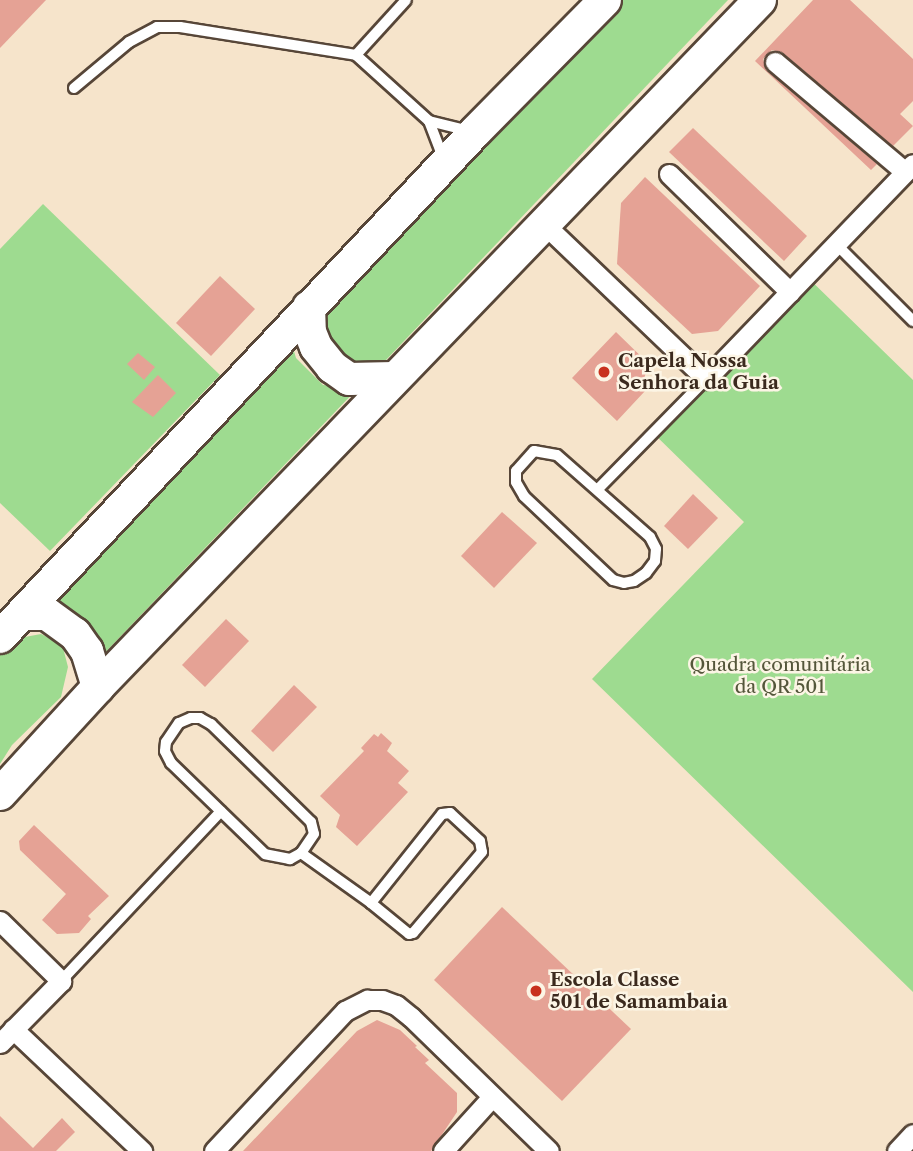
<!DOCTYPE html>
<html>
<head>
<meta charset="utf-8">
<style>
  body { margin:0 }
  #map { position:relative; width:913px; height:1151px; overflow:hidden; background:#f6e4cb; font-family:"Libre Caslon Text",serif }
  div>[style] { position:absolute }
  [style*='--x'] { left:calc(var(--x)*1px); top:calc(var(--y)*1px); width:calc(var(--w)*1px); rotate:calc(var(--a)*1deg) }
  .green>* { inset:0; background:#9edb90 }
  .building>* { inset:0; background:#e5a295 }
  .roads { filter:drop-shadow(2px 0 #574638) drop-shadow(-2px 0 #574638) drop-shadow(0 2px #574638) drop-shadow(0 -2px #574638) }
  .lane>* { height:10px; margin:-5px; padding:0 5px; transform-origin:5px; border-radius:5px; background:#fff }
  .street>* { height:19px; margin:-9.5px; padding:0 9.5px; transform-origin:9.5px; border-radius:9.5px; background:#fff }
  .primary>* { height:32px; margin:-16px; padding:0 16px; transform-origin:16px; border-radius:16px; background:#fff }
  .dots>* { width:19px; height:19px; translate:-50% -50%; box-sizing:border-box; border:4px solid #fcf5e5; border-radius:50% }
  span { translate:-50% -50%; white-space:nowrap; text-align:center; line-height:1.15; -webkit-text-stroke:5px #fcf5e5; paint-order:stroke }
  .poi-label { font-size:19px; color:#3b2a1e; font-weight:700 }
  .left { translate:0 -50%; text-align:left }
  .park-label { font-size:19px; color:#54563a }
</style>
</head>
<body>
<div id="map">
  <div class="green">
    <i style="clip-path:polygon(608px 0,728px 0,386px 360px,351px 364px,327px 353px,317px 307px)"></i>
    <i style="clip-path:polygon(43px 204px,220px 375px,50px 551px,0 503px,0 249px)"></i>
    <i style="clip-path:polygon(801px 271px,913px 380px,913px 992px,592px 679px,744px 522px,648px 428px)"></i>
    <i style="clip-path:polygon(288px 331px,296px 358px,323px 385px,358px 388px,97px 661px,32px 605px)"></i>
    <i style="clip-path:polygon(41px 634px,62px 644px,68px 667px,61px 697px,12px 745px,0 764px,0 653px,14px 639px)"></i>
  </div>
  <div class="building">
    <i style="clip-path:polygon(0 0,46px 0,0 48px)"></i>
    <i style="clip-path:polygon(813px 0,850px 0,913px 59px,913px 101px,900px 114px,913px 126px,893px 146px,783px 53px,772px 50px,763px 59px,767px 71px,877px 164px,871px 170px,755px 61px)"></i>
    <i style="clip-path:polygon(693px 128px,807px 236px,784px 261px,669px 152px)"></i>
    <i style="clip-path:polygon(645px 177px,760px 286px,718px 331px,692px 334px,617px 264px,621px 203px)"></i>
    <i style="clip-path:polygon(220px 276px,255px 309px,211px 356px,176px 323px)"></i>
    <i style="clip-path:polygon(616px 332px,652px 367px,645px 375px,645px 391px,617px 421px,572px 378px)"></i>
    <i style="clip-path:polygon(138px 353px,155px 367px,144px 380px,127px 364px)"></i>
    <i style="clip-path:polygon(158px 375px,176px 393px,153px 417px,132px 402px)"></i>
    <i style="clip-path:polygon(693px 494px,718px 518px,688px 549px,664px 526px)"></i>
    <i style="clip-path:polygon(502px 512px,537px 543px,494px 588px,461px 556px)"></i>
    <i style="clip-path:polygon(226px 619px,249px 641px,205px 687px,182px 665px)"></i>
    <i style="clip-path:polygon(294px 685px,317px 707px,273px 752px,251px 731px)"></i>
    <i style="clip-path:polygon(381px 733px,392px 743px,387px 751px,409px 771px,398px 783px,408px 792px,357px 846px,336px 827px,340px 815px,320px 796px,364px 751px,361px 748px,374px 734px,378px 737px)"></i>
    <i style="clip-path:polygon(34px 825px,109px 896px,88px 916px,91px 919px,79px 933px,57px 934px,42px 920px,66px 894px,20px 850px,19px 841px)"></i>
    <i style="clip-path:polygon(502px 907px,631px 1029px,562px 1101px,434px 980px)"></i>
    <i style="clip-path:polygon(377px 1020px,400px 1030px,417px 1046px,415px 1047px,429px 1060px,425px 1063px,457px 1093px,457px 1112px,431px 1151px,243px 1151px,357px 1031px)"></i>
    <i style="clip-path:polygon(0 1116px,33px 1148px,62px 1118px,75px 1132px,56px 1151px,0 1151px)"></i>
  </div>
  <div class="roads">
    <div class="lane">
      <i style="--x:356;--y:55;--w:74;--a:-47.7"></i>
      <i style="--x:74;--y:88;--w:72;--a:-39.9"></i>
      <i style="--x:129;--y:42;--w:32;--a:-28"></i>
      <i style="--x:157;--y:27;--w:23;--a:0"></i>
      <i style="--x:180;--y:27;--w:178;--a:9"></i>
      <i style="--x:356;--y:55;--w:98;--a:42.1"></i>
      <i style="--x:429;--y:121;--w:42;--a:69"></i>
      <i style="--x:429;--y:121;--w:41;--a:14"></i>
      <i style="--x:836;--y:244;--w:109;--a:45"></i>
      <i style="--x:534;--y:451;--w:23;--a:10"></i>
      <i style="--x:557;--y:455;--w:124;--a:41.4"></i>
      <i style="--x:650;--y:537;--w:13;--a:63"></i>
      <i style="--x:656;--y:549;--w:12;--a:95"></i>
      <i style="--x:655;--y:561;--w:15;--a:127"></i>
      <i style="--x:646;--y:573;--w:14;--a:146"></i>
      <i style="--x:634;--y:581;--w:10;--a:169"></i>
      <i style="--x:624;--y:583;--w:11;--a:-165"></i>
      <i style="--x:613;--y:580;--w:122;--a:-136.7"></i>
      <i style="--x:524;--y:496;--w:16;--a:-120"></i>
      <i style="--x:516;--y:482;--w:11;--a:-90"></i>
      <i style="--x:516;--y:471;--w:27;--a:-48"></i>
      <i style="--x:599;--y:488;--w:153;--a:-45.5"></i>
      <i style="--x:191;--y:718;--w:9;--a:0"></i>
      <i style="--x:200;--y:718;--w:13;--a:29"></i>
      <i style="--x:211;--y:724;--w:140;--a:44.4"></i>
      <i style="--x:311;--y:822;--w:12;--a:76"></i>
      <i style="--x:314;--y:834;--w:23;--a:124"></i>
      <i style="--x:301;--y:853;--w:13;--a:151"></i>
      <i style="--x:290;--y:859;--w:25;--a:-169"></i>
      <i style="--x:265;--y:854;--w:131;--a:-135.9"></i>
      <i style="--x:171;--y:763;--w:13;--a:-117"></i>
      <i style="--x:165;--y:751;--w:9;--a:-84"></i>
      <i style="--x:166;--y:742;--w:23;--a:-56"></i>
      <i style="--x:179;--y:723;--w:13;--a:-23"></i>
      <i style="--x:450;--y:813;--w:41;--a:43"></i>
      <i style="--x:480;--y:841;--w:11;--a:80"></i>
      <i style="--x:482;--y:852;--w:106;--a:130.4"></i>
      <i style="--x:413;--y:933;--w:4;--a:166"></i>
      <i style="--x:409;--y:934;--w:49;--a:-140.8"></i>
      <i style="--x:371;--y:903;--w:114;--a:-51.4"></i>
      <i style="--x:442;--y:814;--w:8;--a:-7"></i>
      <i style="--x:301;--y:853;--w:86;--a:35.5"></i>
      <i style="--x:61;--y:981;--w:233;--a:-46.7"></i>
    </div>
    <div class="street">
      <i style="--x:775;--y:62;--w:170;--a:40.2"></i>
      <i style="--x:669;--y:174;--w:169;--a:44.3"></i>
      <i style="--x:543;--y:223;--w:226;--a:43.7"></i>
      <i style="--x:706;--y:379;--w:298;--a:-46.1"></i>
      <i style="--x:0;--y:921;--w:86;--a:44.5"></i>
      <i style="--x:61;--y:981;--w:87;--a:134.5"></i>
      <i style="--x:13;--y:1029;--w:178;--a:43.4"></i>
      <i style="--x:214;--y:1151;--w:192;--a:-46.9"></i>
      <i style="--x:345;--y:1011;--w:25;--a:-27"></i>
      <i style="--x:367;--y:1000;--w:15;--a:0"></i>
      <i style="--x:382;--y:1000;--w:15;--a:20"></i>
      <i style="--x:396;--y:1005;--w:19;--a:39"></i>
      <i style="--x:411;--y:1017;--w:192;--a:44.2"></i>
      <i style="--x:443;--y:1151;--w:72;--a:-47.8"></i>
      <i style="--x:897;--y:1151;--w:23;--a:-47"></i>
    </div>
    <div class="primary">
      <i style="--x:309;--y:307;--w:25;--a:88"></i>
      <i style="--x:310;--y:332;--w:16;--a:68"></i>
      <i style="--x:316;--y:347;--w:26;--a:51"></i>
      <i style="--x:332;--y:367;--w:21;--a:35"></i>
      <i style="--x:349;--y:379;--w:45;--a:-1.3"></i>
      <i style="--x:22;--y:614;--w:25;--a:0"></i>
      <i style="--x:47;--y:614;--w:34;--a:36"></i>
      <i style="--x:75;--y:634;--w:21;--a:55"></i>
      <i style="--x:87;--y:651;--w:38;--a:73"></i>
      <i style="--x:0;--y:637;--w:693;--a:-46.75"></i>
      <i style="--x:475;--y:132;--w:185;--a:-45.4"></i>
      <i style="--x:0;--y:794;--w:145;--a:-47.5"></i>
      <i style="--x:98;--y:687;--w:954;--a:-46.06"></i>
    </div>
  </div>
  <div class="dots">
    <i style="left:604px;top:372px;background:#c8321e"></i>
    <i style="left:536px;top:991px;background:#c8321e"></i>
  </div>
  <div class="poi-label">
    <span class="left" style="left:618px;top:372px">Capela Nossa<br>Senhora da Guia</span>
    <span class="left" style="left:550px;top:991px">Escola Classe<br>501 de Samambaia</span>
  </div>
  <div class="park-label">
    <span style="left:780px;top:676px">Quadra comunitária<br>da QR 501</span>
  </div>
</div>
</body>
</html>
